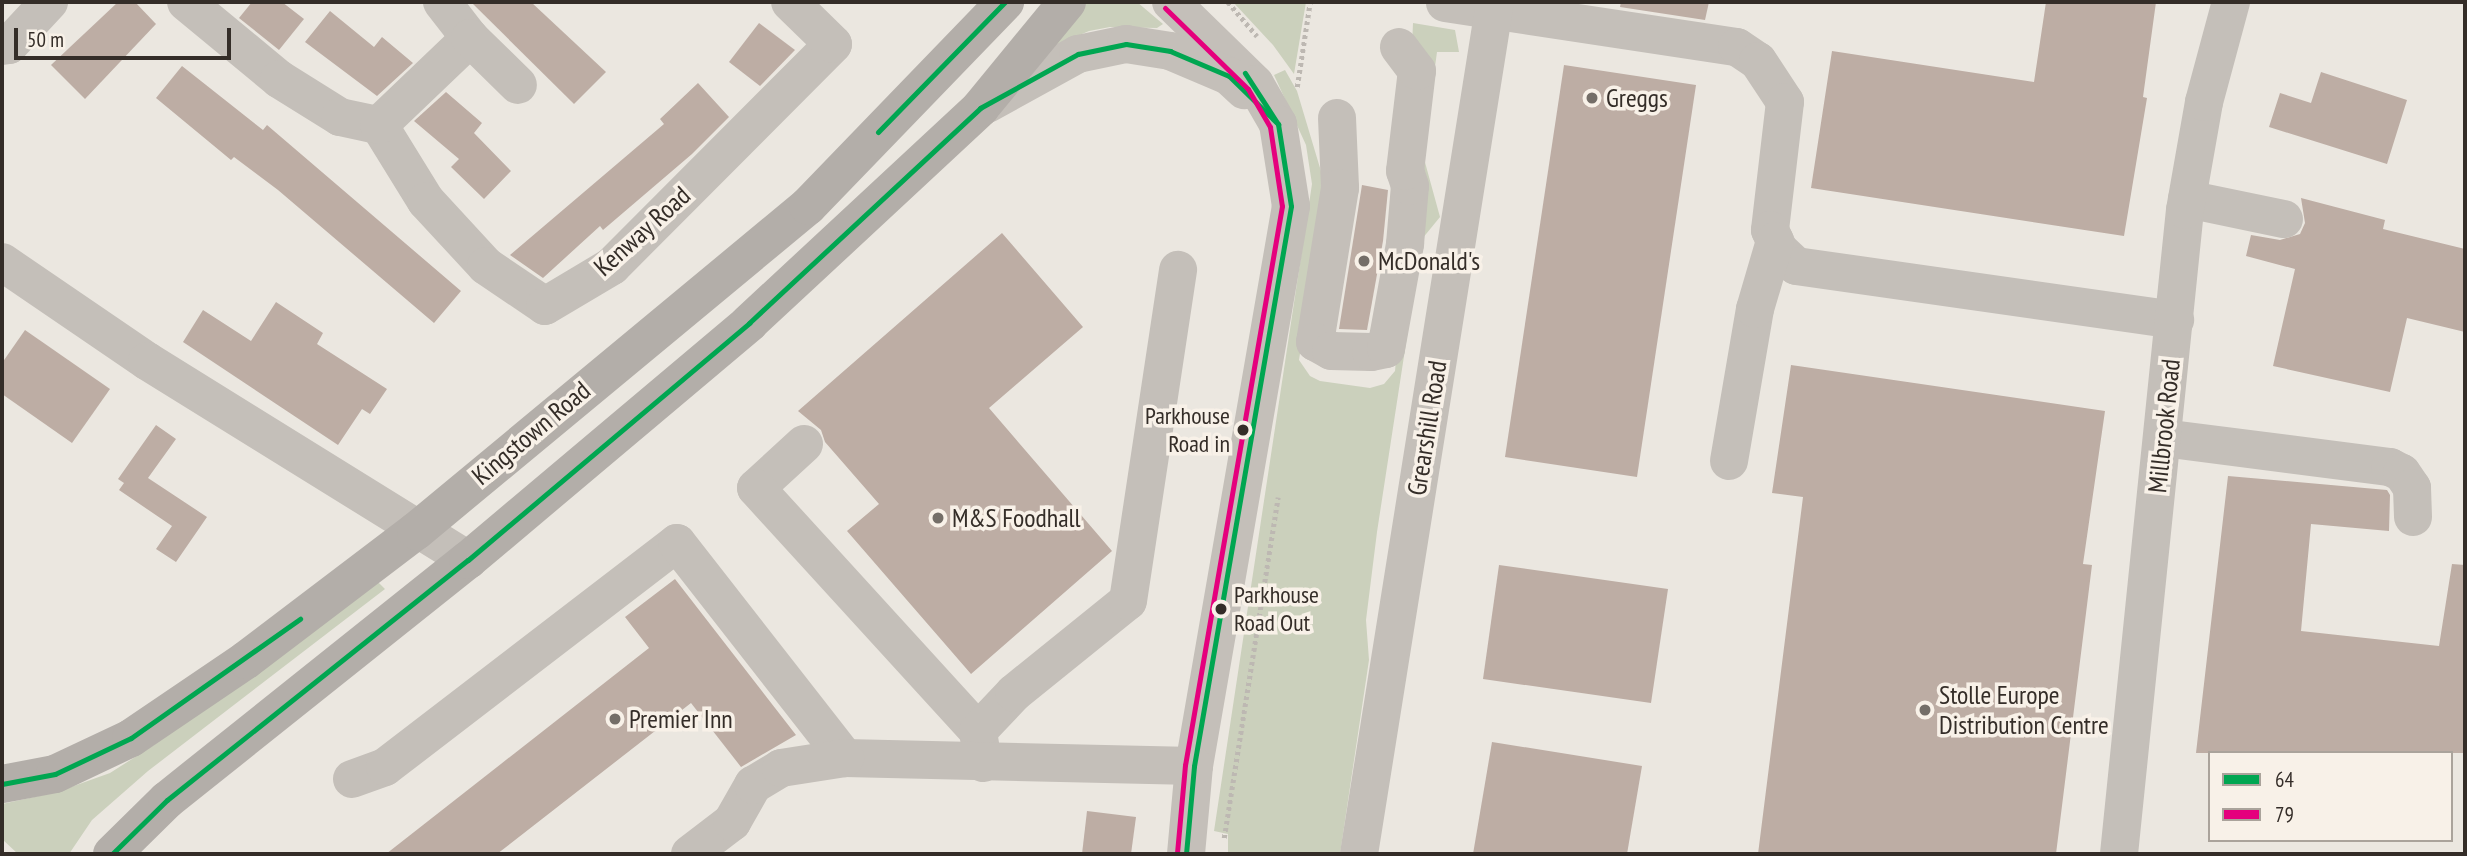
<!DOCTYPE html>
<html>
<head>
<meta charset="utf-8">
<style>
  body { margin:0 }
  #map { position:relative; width:2467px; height:856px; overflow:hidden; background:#ebe7e0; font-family:"PT Sans Narrow",sans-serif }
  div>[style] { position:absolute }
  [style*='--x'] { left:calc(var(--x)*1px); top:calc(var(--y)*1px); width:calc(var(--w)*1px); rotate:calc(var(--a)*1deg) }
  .green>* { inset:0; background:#cbd0bc }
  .building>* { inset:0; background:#bdada4 }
  .path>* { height:4.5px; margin-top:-2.25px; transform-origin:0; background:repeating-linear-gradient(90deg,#bdb8b2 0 3.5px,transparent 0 7px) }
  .minor>* { height:38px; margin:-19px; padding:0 19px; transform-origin:19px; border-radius:19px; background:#c4bfb9 }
  .major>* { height:38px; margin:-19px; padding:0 19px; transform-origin:19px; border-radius:19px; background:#b3aea9 }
  .bus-1>* { height:5px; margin:-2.5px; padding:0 2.5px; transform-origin:2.5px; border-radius:2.5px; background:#00a651 }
  .bus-2>* { height:5px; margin:-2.5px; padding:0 2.5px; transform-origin:2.5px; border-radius:2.5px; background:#e5007d }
  .dots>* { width:19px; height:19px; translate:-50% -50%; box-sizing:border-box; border:4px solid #f8f1e8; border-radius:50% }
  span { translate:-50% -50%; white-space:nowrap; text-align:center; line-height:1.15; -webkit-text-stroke:7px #f8f1e8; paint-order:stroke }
  .bus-label { font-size:24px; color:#342d28 }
  .right { translate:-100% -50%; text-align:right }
  .left { translate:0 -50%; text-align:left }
  .poi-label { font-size:26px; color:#342d28 }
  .street-label { font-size:26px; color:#342d28 }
  .frame { position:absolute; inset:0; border:4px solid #342d28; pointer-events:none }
  .legend { position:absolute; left:2208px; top:751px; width:245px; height:91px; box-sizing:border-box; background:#f8f1e8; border:2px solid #aaa39b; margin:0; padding:9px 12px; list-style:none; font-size:21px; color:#342d28 }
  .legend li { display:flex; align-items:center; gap:14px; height:35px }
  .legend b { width:35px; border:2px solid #aaa39b }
  .scale { position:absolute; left:14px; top:28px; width:217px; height:32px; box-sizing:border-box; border:4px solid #342d28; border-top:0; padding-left:9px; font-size:21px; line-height:24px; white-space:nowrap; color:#342d28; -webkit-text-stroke:5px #f8f1e8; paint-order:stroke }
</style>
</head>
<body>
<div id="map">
  <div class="green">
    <i style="clip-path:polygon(1087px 2px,1137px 2px,1163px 24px,1157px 28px,1110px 27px,1089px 31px,1047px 49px)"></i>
    <i style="clip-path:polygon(1233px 2px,1306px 2px,1294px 74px,1273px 45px)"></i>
    <i style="clip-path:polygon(1413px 23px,1455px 30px,1459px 52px,1437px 52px,1423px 155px,1440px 217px,1422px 239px,1377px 532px,1366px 620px,1369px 660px,1340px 854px,1228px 854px,1228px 834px,1214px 831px,1312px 184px,1306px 145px,1274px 75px,1285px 70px,1297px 91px,1326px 188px,1299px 360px,1310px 376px,1320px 381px,1370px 388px,1384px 384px,1395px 371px,1400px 318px)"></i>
    <i style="clip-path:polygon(372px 576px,385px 589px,148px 771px,92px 820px,69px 854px,18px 854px,2px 839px,2px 804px,57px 792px,110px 773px,154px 745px)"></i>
  </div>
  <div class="building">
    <i style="clip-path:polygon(118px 2px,135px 2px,156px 24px,85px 99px,51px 65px)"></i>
    <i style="clip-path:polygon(252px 2px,282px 2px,304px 19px,279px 50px,239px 18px)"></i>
    <i style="clip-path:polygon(471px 2px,531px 2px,606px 72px,574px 104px)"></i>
    <i style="clip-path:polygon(1621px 2px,1709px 2px,1705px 20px,1620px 7px)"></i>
    <i style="clip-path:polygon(2046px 2px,2156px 2px,2143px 97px,2147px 98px,2124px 236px,1811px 188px,1832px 51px,2034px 82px)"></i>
    <i style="clip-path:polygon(330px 11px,374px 47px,382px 37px,413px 63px,377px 96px,305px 42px)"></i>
    <i style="clip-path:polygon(759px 23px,795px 50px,760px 86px,729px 62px)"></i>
    <i style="clip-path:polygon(1564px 65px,1696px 85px,1637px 477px,1505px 457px)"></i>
    <i style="clip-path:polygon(182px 66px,263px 130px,267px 125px,461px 291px,434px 323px,278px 190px,234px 157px,231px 160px,156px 98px)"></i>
    <i style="clip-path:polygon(2321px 72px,2407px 100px,2387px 164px,2269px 127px,2280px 93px,2311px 103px)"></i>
    <i style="clip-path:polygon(698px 83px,729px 117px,692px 154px,603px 230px,600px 226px,543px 278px,510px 255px,664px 124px,660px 119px)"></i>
    <i style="clip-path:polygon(446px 92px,482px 123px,474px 133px,511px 171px,484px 199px,451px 167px,459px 159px,414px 121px)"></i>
    <i style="clip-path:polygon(1362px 185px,1388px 190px,1383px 241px,1367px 330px,1339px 329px)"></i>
    <i style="clip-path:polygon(2301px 198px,2385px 220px,2383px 229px,2465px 249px,2465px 332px,2407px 318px,2390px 392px,2273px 366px,2295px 269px,2246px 256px,2251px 235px,2280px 240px,2300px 234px,2305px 223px)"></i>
    <i style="clip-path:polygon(1002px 233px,1083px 327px,989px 408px,1112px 551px,971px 674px,847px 531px,879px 504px,825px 442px,821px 430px,798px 411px)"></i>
    <i style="clip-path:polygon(276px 302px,323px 333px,317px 344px,387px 389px,370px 414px,362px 409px,338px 445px,183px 342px,203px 310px,251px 341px)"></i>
    <i style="clip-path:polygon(25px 330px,110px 389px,72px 443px,2px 394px,2px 363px)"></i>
    <i style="clip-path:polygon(1791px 365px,2105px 411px,2083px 564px,2092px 565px,2056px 854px,1758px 854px,1803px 497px,1772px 493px)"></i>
    <i style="clip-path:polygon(156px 425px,176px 439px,148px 478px,207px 517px,176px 562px,156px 549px,172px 526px,119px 490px,124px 483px,118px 479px)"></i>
    <i style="clip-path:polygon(2228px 476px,2387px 490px,2390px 495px,2389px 531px,2311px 524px,2301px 631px,2439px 646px,2452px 564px,2465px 565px,2465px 753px,2196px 753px)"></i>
    <i style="clip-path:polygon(1499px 565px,1668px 589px,1651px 703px,1483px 679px)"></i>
    <i style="clip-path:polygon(675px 579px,796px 735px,741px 767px,691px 703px,497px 854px,386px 854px,649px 648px,625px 617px)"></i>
    <i style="clip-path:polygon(1492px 742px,1642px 766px,1627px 854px,1473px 854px)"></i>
    <i style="clip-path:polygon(1087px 811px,1136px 817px,1131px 854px,1082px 854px)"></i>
  </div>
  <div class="path">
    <i style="--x:1228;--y:2;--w:45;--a:49.5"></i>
    <i style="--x:1297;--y:87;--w:86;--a:-81.3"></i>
    <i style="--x:1224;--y:838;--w:345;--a:-81"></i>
  </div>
  <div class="minor">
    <i style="--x:186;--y:2;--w:121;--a:39.6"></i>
    <i style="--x:279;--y:79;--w:72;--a:31.9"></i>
    <i style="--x:340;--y:117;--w:40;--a:12"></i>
    <i style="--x:379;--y:125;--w:89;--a:58.3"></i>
    <i style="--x:426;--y:201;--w:88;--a:47.3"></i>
    <i style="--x:486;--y:266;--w:71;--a:34.1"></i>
    <i style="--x:545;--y:306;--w:78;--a:-30.8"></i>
    <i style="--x:612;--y:266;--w:313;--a:-45.1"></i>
    <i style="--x:833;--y:44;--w:60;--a:-135.7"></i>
    <i style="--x:442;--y:2;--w:46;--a:52.1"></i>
    <i style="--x:1171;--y:2;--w:117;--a:44.3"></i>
    <i style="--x:1255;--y:84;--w:46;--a:60.1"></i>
    <i style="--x:1278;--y:124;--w:83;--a:81"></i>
    <i style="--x:1291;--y:206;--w:568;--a:99.83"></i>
    <i style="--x:1194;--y:766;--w:88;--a:95.2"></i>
    <i style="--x:1445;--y:3;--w:295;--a:8.6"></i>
    <i style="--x:1737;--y:47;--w:25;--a:34"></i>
    <i style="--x:1758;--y:61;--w:49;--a:56.6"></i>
    <i style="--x:1785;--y:102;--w:129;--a:96.7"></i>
    <i style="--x:1770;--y:230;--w:22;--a:66"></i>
    <i style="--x:1779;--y:250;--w:23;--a:43"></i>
    <i style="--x:1796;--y:266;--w:383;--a:8.1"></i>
    <i style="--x:2;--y:46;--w:7;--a:-8"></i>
    <i style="--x:9;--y:45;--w:59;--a:-47.1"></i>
    <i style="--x:987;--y:104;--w:104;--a:-28.8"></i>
    <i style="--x:1078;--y:54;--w:49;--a:-11.8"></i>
    <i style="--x:1126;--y:44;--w:45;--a:9"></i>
    <i style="--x:1170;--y:51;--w:64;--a:23"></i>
    <i style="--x:1229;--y:76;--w:21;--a:43"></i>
    <i style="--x:1337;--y:118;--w:70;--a:87.5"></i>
    <i style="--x:1340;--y:188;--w:156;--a:99.2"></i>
    <i style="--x:1315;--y:342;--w:18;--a:29"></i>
    <i style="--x:1331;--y:351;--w:40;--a:1.4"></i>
    <i style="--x:1371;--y:352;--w:15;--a:-11"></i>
    <i style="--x:1386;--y:349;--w:107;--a:-79.7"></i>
    <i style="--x:1405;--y:244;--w:58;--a:-85.1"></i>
    <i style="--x:1410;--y:186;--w:16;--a:-108"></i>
    <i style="--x:1405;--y:171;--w:101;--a:-83.2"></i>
    <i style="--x:1417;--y:71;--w:30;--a:-127"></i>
    <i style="--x:379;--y:125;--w:126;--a:-43.7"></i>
    <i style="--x:470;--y:38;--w:67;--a:44.4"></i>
    <i style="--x:2187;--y:199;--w:99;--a:11.7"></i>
    <i style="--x:2;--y:262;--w:176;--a:34.3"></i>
    <i style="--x:147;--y:361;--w:378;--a:31.8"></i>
    <i style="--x:2163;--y:438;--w:229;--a:7.3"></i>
    <i style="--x:2390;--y:467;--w:13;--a:27"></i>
    <i style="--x:2402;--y:473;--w:18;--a:56"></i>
    <i style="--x:2412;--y:488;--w:29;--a:88"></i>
    <i style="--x:804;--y:444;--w:65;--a:137.5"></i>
    <i style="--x:756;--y:488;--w:329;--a:47.6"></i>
    <i style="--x:1729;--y:461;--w:154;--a:-80.3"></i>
    <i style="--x:1755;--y:309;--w:71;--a:-73.6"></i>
    <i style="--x:983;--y:763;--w:32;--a:-99"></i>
    <i style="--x:978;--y:731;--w:52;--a:-46.5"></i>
    <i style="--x:1014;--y:693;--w:146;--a:-38.9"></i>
    <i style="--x:1128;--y:601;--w:335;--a:-81.4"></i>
    <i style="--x:352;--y:779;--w:35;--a:-20"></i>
    <i style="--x:385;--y:767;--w:368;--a:-37.5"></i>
    <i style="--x:677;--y:543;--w:273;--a:52"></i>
    <i style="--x:845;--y:758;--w:349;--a:1.3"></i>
    <i style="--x:690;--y:854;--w:53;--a:-37.3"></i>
    <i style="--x:732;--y:822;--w:43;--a:-60.4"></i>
    <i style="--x:753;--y:785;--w:33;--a:-31"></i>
    <i style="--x:781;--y:768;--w:65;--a:-8.9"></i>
    <i style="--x:1359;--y:854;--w:863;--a:-80.93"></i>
    <i style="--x:2119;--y:854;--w:647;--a:-84.15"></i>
    <i style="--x:2185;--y:210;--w:110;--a:-80"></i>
    <i style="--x:2204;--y:102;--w:104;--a:-74.9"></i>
  </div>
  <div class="major">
    <i style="--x:2;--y:784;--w:54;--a:-10.7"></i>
    <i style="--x:55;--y:774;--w:84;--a:-25.3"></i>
    <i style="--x:131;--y:738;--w:139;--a:-34.1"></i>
    <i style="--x:246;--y:660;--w:213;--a:-37.2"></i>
    <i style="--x:416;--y:531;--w:509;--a:-39.66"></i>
    <i style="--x:808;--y:206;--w:284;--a:-46"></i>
    <i style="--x:112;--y:854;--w:77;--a:-44.5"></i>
    <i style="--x:167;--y:800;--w:385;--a:-38.6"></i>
    <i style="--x:468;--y:560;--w:368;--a:-40.1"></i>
    <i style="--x:749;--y:323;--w:316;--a:-42.9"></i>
    <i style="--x:980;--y:108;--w:137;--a:-50.6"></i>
  </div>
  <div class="bus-1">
    <i style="--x:878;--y:132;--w:182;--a:-45.7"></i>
    <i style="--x:2;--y:784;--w:54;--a:-10.7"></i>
    <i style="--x:55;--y:774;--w:84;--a:-25.3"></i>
    <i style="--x:131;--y:738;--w:207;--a:-35.2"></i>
    <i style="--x:112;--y:854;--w:77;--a:-44.5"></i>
    <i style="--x:167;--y:800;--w:385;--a:-38.6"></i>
    <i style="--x:468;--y:560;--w:368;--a:-40.1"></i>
    <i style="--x:749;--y:323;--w:316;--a:-42.9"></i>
    <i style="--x:980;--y:108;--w:112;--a:-28.9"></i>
    <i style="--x:1078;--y:54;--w:49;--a:-11.8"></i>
    <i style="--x:1126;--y:44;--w:45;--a:9"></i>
    <i style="--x:1170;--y:51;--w:64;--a:23"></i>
    <i style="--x:1229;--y:76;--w:69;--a:44.4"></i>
    <i style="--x:1186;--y:854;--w:88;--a:-84.8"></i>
    <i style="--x:1194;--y:766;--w:568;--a:-80.17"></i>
    <i style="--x:1291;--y:206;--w:83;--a:-99"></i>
    <i style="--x:1278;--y:124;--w:61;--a:-122.9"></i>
  </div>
  <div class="bus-2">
    <i style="--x:1165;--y:8;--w:116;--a:44.3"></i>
    <i style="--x:1248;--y:89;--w:44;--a:59.9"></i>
    <i style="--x:1270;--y:127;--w:80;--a:81.4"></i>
    <i style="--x:1282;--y:206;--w:567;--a:99.84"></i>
    <i style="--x:1185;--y:765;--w:88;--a:95.2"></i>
  </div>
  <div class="dots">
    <i style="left:1592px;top:98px;background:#746e68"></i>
    <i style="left:1364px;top:261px;background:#746e68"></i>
    <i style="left:1243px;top:430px;background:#342d28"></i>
    <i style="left:938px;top:518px;background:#746e68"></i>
    <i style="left:1221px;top:609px;background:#342d28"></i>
    <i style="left:1925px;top:710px;background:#746e68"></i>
    <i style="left:615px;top:719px;background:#746e68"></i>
  </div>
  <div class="bus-label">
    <span class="right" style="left:1230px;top:430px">Parkhouse<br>Road in</span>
    <span class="left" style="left:1234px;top:609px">Parkhouse<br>Road Out</span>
  </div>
  <div class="poi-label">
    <span class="left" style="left:1606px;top:98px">Greggs</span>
    <span class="left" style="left:1378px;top:261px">McDonald's</span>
    <span class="left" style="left:952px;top:518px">M&amp;S Foodhall</span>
    <span class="left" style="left:1939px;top:710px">Stolle Europe<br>Distribution Centre</span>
    <span class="left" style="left:629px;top:719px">Premier Inn</span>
  </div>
  <div class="street-label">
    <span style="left:642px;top:231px;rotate:-42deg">Kenway Road</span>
    <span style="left:2164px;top:426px;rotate:-84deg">Millbrook Road</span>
    <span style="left:1427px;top:428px;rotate:-81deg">Grearshill Road</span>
    <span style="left:531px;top:433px;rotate:-40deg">Kingstown Road</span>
  </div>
  <div class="frame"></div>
  <ul class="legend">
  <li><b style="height:9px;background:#00a651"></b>64</li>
  <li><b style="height:9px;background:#e5007d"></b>79</li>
  </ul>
  <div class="scale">50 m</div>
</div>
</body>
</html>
